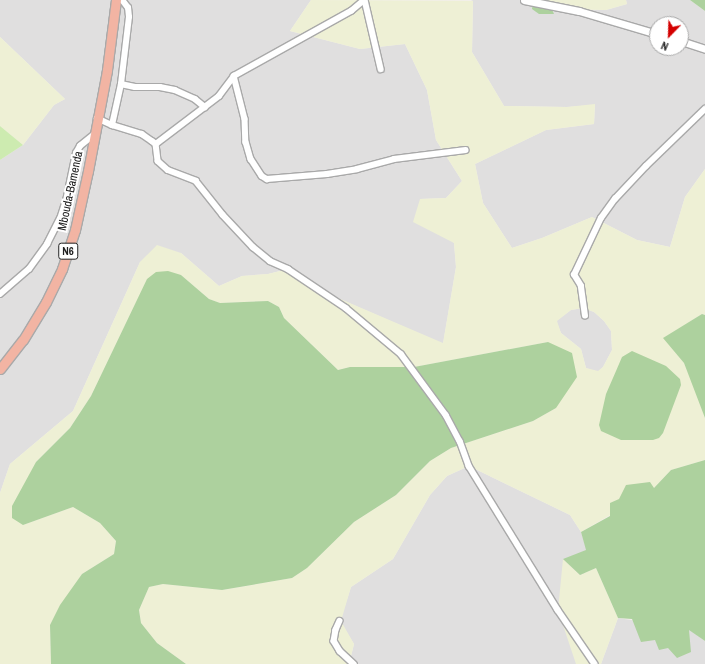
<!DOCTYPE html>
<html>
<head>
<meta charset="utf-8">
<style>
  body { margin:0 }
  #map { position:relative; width:705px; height:664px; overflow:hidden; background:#f2efe9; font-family:"Archivo Narrow",sans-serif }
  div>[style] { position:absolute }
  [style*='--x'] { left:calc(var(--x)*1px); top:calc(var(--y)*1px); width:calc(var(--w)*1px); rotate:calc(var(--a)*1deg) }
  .residential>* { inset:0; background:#e0dfdf }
  .farmland>* { inset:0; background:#eef0d5 }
  .grass>* { inset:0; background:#cdebb0 }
  .forest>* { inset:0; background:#add19e }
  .roads { filter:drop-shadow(1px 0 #a9a9a9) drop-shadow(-1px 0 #a9a9a9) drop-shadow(0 1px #a9a9a9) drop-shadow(0 -1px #a9a9a9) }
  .minor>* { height:5.5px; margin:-2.75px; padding:0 2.75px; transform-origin:2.75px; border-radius:2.75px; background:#fff }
  .tertiary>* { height:7px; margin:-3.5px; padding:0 3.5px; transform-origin:3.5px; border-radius:3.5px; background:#fff }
  .trunk>* { height:9px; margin:-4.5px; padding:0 4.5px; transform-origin:4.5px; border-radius:4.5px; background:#f2b4a3 }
  span { translate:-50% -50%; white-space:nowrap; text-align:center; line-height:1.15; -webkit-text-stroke:4px #fff; paint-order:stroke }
  .shield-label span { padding:1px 3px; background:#fff; border:1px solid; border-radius:3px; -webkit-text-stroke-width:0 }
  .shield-label { font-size:11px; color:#222; font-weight:700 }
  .street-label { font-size:12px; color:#222 }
  .north { position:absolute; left:649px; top:16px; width:40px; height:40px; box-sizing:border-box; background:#fff; border:1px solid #a7a7a7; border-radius:50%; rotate:203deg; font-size:11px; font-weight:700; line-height:16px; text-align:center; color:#222 }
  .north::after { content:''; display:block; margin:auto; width:14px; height:18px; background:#d40000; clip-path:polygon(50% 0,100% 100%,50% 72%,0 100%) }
</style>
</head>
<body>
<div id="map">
  <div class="residential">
    <i style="clip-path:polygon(0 0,311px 0,290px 31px,360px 49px,405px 44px,427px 90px,436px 140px,462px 181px,446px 198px,420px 199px,454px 243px,456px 267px,443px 344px,317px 289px,288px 269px,268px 274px,242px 276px,219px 286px,181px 253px,140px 262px,73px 411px,10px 464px,0 493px,0 160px,23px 145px,54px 105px,65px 99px,0 37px)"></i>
    <i style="clip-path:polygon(evenodd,471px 0,533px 0,532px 9px,606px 10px,627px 4px,626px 0,690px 0,705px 11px,705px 169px,685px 197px,670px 247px,637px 240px,592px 217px,542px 238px,512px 248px,483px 203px,475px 164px,546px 130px,594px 124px,595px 105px,567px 107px,504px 106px,472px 52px,473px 1px,471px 0,657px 24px,681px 24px,681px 48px,657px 48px,657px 24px)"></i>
    <i style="clip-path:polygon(583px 308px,594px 312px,604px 321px,611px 331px,612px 350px,603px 367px,598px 372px,586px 368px,581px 349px,561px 333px,556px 321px,571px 310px)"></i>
    <i style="clip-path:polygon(469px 466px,570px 515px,581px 532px,587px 550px,576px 664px,349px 664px,354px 644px,340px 621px,351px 587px,393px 559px,430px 495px,447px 476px)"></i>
    <i style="clip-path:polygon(618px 618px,689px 629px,705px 641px,705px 664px,601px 664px)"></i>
  </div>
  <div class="farmland">
    <i style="clip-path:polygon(evenodd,311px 0,473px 1px,472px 52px,504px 106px,567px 107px,595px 104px,594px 124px,546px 130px,475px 164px,483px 203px,512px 248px,542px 238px,592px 217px,637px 240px,670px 247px,685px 197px,705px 169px,705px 315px,702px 314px,664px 338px,684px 363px,700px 401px,705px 418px,705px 460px,671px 470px,654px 488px,619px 499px,610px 515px,581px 532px,570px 515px,469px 466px,447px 476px,430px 495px,393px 559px,351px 587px,341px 621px,354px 644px,349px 664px,186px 664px,157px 643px,141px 623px,139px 610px,149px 587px,163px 584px,223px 590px,292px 578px,307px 568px,354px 522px,396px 495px,430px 461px,451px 448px,533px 421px,556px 408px,548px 342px,414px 367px,350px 367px,338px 370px,284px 318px,279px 307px,268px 301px,220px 303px,209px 299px,181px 275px,147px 280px,91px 396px,70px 428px,36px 462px,23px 525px,73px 507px,100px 523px,116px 541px,114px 554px,82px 574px,50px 625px,51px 664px,0 664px,0 493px,10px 464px,73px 411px,140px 262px,157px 245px,181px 253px,219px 286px,242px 276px,268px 274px,288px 269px,317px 289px,443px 343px,456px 267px,454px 243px,413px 222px,420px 199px,446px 198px,462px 181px,436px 140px,427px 90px,405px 44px,360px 49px,290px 31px,311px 0,583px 308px,594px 312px,604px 321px,611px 331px,612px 350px,603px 367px,598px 371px,586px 368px,581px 349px,561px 333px,557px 321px,571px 310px,583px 308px)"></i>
    <i style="clip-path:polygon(548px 0,626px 0,627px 4px,606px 10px,552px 9px)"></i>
    <i style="clip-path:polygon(0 37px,65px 99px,54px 105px,23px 145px,0 126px)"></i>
    <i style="clip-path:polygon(563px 559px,580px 575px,596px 568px,618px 618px,601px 664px,576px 664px,558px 610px)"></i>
  </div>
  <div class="grass">
    <i style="clip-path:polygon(0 126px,23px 145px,0 160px)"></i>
  </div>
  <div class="forest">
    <i style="clip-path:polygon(533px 0,548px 0,554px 14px,539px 14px,532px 9px)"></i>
    <i style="clip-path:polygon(690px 0,705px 0,705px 11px)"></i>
    <i style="clip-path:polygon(168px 271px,181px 275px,209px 299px,220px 303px,268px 301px,279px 307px,284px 318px,338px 370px,350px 367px,414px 367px,548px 342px,572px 353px,577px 377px,556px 408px,533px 421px,451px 448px,430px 461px,396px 495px,354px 522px,307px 568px,292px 578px,222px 590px,163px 584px,149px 587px,139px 610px,141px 623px,157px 643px,186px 664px,51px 664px,50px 625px,60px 605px,82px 574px,114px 554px,116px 541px,100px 523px,73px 507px,23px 525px,12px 518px,12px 506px,36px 462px,70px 428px,91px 396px,147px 279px,156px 272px)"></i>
    <i style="clip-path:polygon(702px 314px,705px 315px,705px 418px,684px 363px,663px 338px)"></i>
    <i style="clip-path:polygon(632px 351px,666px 366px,680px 379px,681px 385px,663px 433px,659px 438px,653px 440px,621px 440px,601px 431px,599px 425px,606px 394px,616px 371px,622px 357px)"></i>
    <i style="clip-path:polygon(705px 460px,705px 641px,689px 630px,691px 652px,677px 658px,668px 648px,659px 650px,655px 640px,641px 642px,632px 619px,618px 618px,596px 568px,580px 575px,563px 559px,586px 550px,581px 532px,610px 516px,610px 503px,619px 499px,626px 485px,650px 482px,654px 488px,671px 470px)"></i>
  </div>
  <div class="roads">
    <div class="minor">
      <i style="--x:365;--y:0;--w:71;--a:76.9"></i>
      <i style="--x:234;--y:76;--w:44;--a:75.7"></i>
      <i style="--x:245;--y:119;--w:23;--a:88"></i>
      <i style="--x:246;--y:142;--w:18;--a:74"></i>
      <i style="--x:251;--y:159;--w:20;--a:57"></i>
      <i style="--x:262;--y:176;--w:6;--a:31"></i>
      <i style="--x:267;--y:179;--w:60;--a:-4.8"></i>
      <i style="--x:327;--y:174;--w:30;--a:-9"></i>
      <i style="--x:357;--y:169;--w:38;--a:-15"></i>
      <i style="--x:394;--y:159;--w:72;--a:-7.2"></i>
      <i style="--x:121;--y:84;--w:14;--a:12"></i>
      <i style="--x:135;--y:87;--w:25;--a:0"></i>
      <i style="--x:160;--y:87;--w:15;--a:11"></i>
      <i style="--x:175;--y:90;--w:22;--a:24"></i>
      <i style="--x:195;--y:99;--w:13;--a:39"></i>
      <i style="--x:97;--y:118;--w:17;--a:25"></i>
      <i style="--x:112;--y:125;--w:31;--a:17"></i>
      <i style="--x:142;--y:134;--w:12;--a:35"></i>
      <i style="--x:152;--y:141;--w:5;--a:37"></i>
      <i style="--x:156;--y:144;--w:17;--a:83"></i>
      <i style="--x:158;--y:161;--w:13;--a:42"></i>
      <i style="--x:168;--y:170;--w:30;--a:21"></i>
      <i style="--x:196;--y:181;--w:43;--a:51.5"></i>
      <i style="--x:223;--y:215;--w:44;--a:46.8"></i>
      <i style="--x:253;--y:247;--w:22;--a:39"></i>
      <i style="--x:270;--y:261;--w:20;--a:24"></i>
      <i style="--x:288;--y:269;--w:70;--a:33.9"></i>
      <i style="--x:346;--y:308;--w:72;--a:39.9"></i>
      <i style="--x:401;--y:354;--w:76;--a:53.6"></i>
      <i style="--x:446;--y:415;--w:30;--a:62"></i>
      <i style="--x:460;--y:441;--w:27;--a:70"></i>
      <i style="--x:469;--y:466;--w:169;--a:58.3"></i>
      <i style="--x:558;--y:610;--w:65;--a:55.6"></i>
      <i style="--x:112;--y:125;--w:42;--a:-77.6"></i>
      <i style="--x:121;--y:84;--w:67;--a:-83.2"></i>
      <i style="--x:129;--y:17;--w:9;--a:-96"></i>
      <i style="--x:128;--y:8;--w:10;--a:-127"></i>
      <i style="--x:156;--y:144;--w:79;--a:-37.3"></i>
      <i style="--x:219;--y:96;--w:25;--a:-53"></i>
      <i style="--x:234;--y:76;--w:134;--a:-29.1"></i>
      <i style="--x:351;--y:11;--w:17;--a:-40"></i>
      <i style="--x:0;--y:294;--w:38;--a:-41"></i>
      <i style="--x:29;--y:269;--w:31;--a:-54"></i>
      <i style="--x:47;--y:244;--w:28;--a:-63"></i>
      <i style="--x:60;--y:219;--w:19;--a:-72"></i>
      <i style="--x:66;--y:201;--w:49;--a:-78.2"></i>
      <i style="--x:76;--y:153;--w:8;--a:-60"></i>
      <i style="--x:80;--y:146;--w:19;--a:-39"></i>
      <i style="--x:585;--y:316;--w:30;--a:-98"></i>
      <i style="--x:581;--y:286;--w:13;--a:-122"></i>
      <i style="--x:574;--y:275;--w:63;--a:-64.7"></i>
      <i style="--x:601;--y:218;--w:24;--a:-54"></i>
      <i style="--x:615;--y:199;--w:45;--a:-46.8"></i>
      <i style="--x:646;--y:166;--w:82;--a:-44"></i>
      <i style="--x:340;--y:621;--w:10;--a:114"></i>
      <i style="--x:336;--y:630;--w:11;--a:100"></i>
      <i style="--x:334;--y:641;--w:12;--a:59"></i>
      <i style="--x:340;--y:651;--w:19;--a:43"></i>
    </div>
    <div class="tertiary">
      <i style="--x:524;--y:0;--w:56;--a:11.3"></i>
      <i style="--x:579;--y:11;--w:81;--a:16.4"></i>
      <i style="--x:681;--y:41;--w:25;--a:18"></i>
    </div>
    <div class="trunk">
      <i style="--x:0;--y:369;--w:37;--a:-52"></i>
      <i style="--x:23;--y:340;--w:44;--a:-58.8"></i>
      <i style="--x:46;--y:302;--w:37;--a:-64"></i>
      <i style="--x:62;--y:269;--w:41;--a:-71.6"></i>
      <i style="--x:75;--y:230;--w:60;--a:-77.6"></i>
      <i style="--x:88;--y:171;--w:103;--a:-79.3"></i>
      <i style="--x:107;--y:70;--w:71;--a:-82.7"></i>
    </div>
  </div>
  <div class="shield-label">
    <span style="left:68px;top:251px">N6</span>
  </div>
  <div class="street-label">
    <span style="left:71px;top:191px;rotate:-78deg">Mbouda-Bamenda</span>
  </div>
  <div class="north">N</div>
</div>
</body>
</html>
